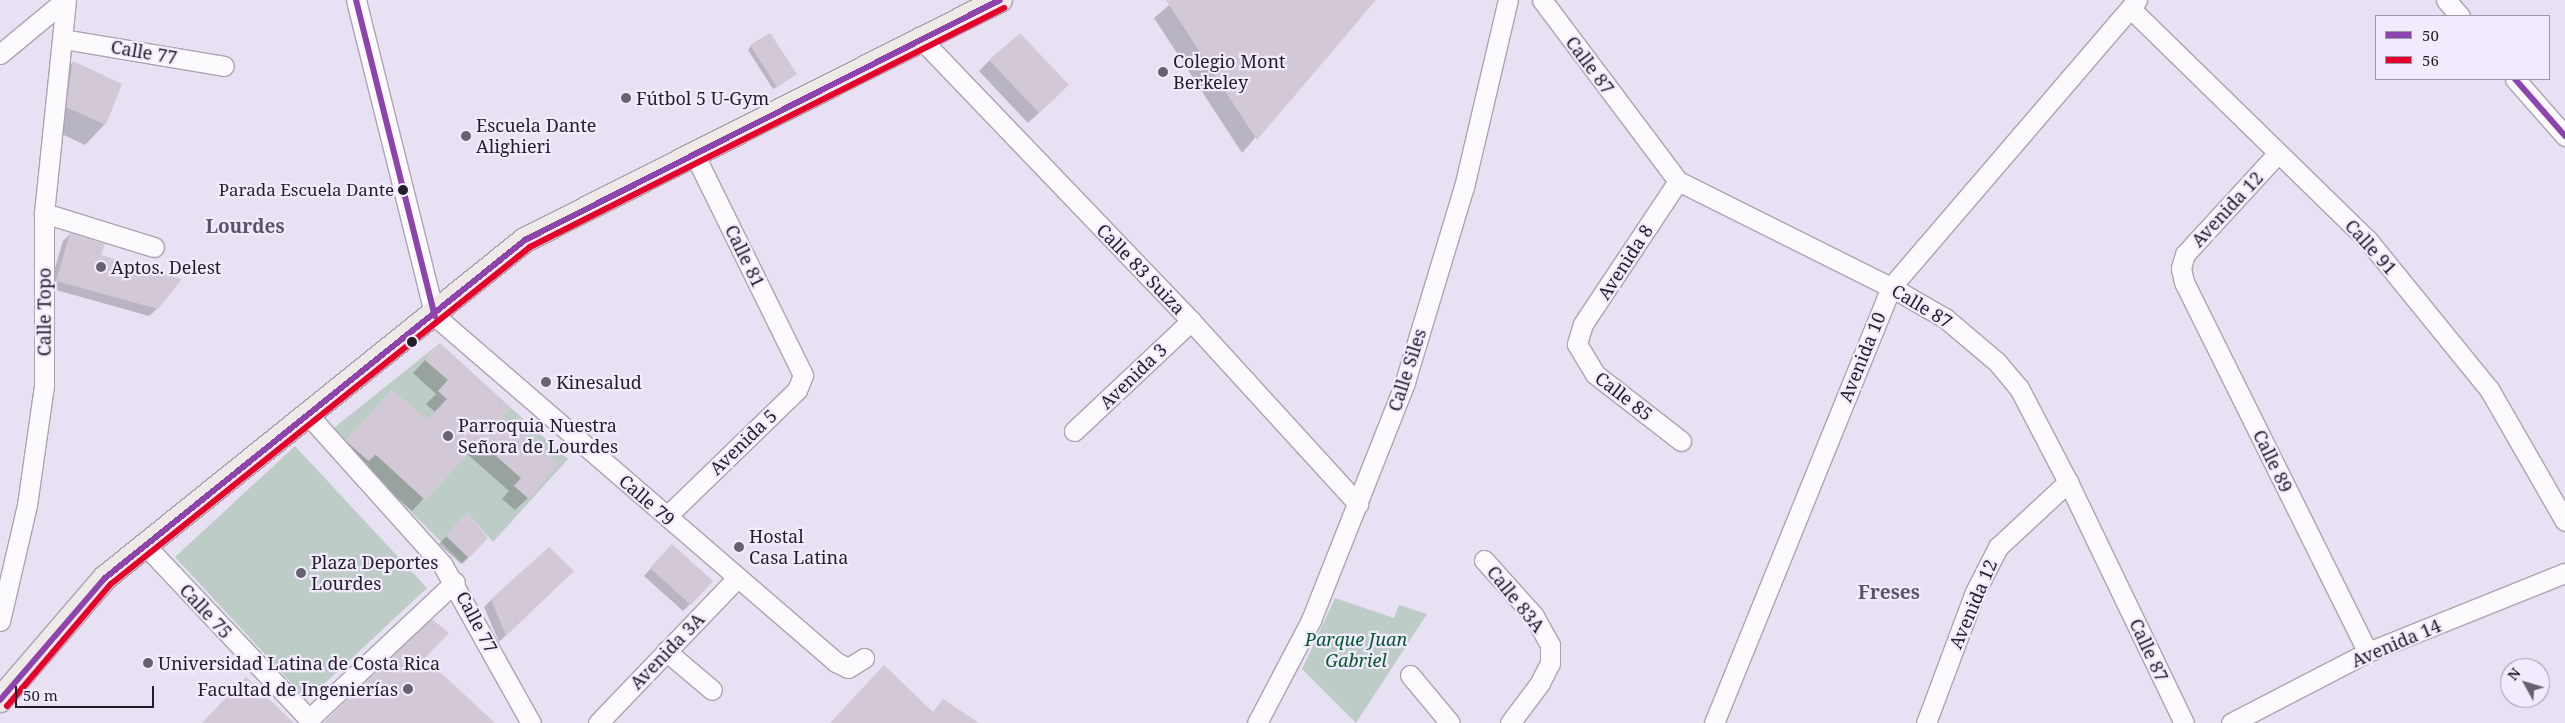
<!DOCTYPE html>
<html>
<head>
<meta charset="utf-8">
<style>
  body { margin:0 }
  #map { position:relative; width:2565px; height:723px; overflow:hidden; background:#e8e1f3; font-family:"Noto Serif",serif }
  div>[style] { position:absolute }
  [style*='--x'] { left:calc(var(--x)*1px); top:calc(var(--y)*1px); width:calc(var(--w)*1px); rotate:calc(var(--a)*1deg) }
  .green>* { inset:0; background:#beccc8 }
  .shadow>* { inset:0; background:#0003 }
  .building>* { inset:0; background:#d3c9d6 }
  .roads { filter:drop-shadow(1px 0 #aaa4b2) drop-shadow(-1px 0 #aaa4b2) drop-shadow(0 1px #aaa4b2) drop-shadow(0 -1px #aaa4b2) }
  .minor>* { height:19px; margin:-9.5px; padding:0 9.5px; transform-origin:9.5px; border-radius:9.5px; background:#fcfafd }
  .major>* { height:24px; margin:-12px; padding:0 12px; transform-origin:12px; border-radius:12px; background:#efe9e8 }
  .bus-1>* { height:6px; margin:-3px; padding:0 3px; transform-origin:3px; border-radius:3px; background:#8e44ad }
  .bus-2>* { height:6px; margin:-3px; padding:0 3px; transform-origin:3px; border-radius:3px; background:#e4002b }
  .dots>* { width:14px; height:14px; translate:-50% -50%; box-sizing:border-box; border:2px solid #f2eafd; border-radius:50% }
  span { translate:-50% -50%; white-space:nowrap; text-align:center; line-height:1.15; -webkit-text-stroke:4.5px #f2eafd; paint-order:stroke }
  .bus-label { font-size:17px; color:#221d29 }
  .right { translate:-100% -50%; text-align:right }
  .street-label { font-size:18px; color:#221d29 }
  .poi-label { font-size:18px; color:#221d29 }
  .left { translate:0 -50%; text-align:left }
  .park-label { font-size:18px; color:#055931; font-style:italic }
  .neighbourhood-label { font-size:19px; color:#5d526c; font-weight:700 }
  .legend { position:absolute; left:2375px; top:15px; width:175px; height:65px; box-sizing:border-box; background:#f2eafd; border:1px solid #9f98a8; margin:0; padding:6px 9px; list-style:none; font-size:15px; color:#221d29 }
  .legend li { display:flex; align-items:center; gap:10px; height:25px }
  .legend b { width:25px; border:1px solid #9f98a8 }
  .north { position:absolute; left:2500px; top:658px; width:50px; height:50px; box-sizing:border-box; background:#f2eafd; border:1px solid #9f98a8; border-radius:50%; rotate:309deg; font-size:14px; font-weight:700; line-height:20px; text-align:center; color:#221d29 }
  .north::after { content:''; display:block; margin:auto; width:18px; height:22px; background:#676270; clip-path:polygon(50% 0,100% 100%,50% 72%,0 100%) }
  .scale { position:absolute; left:15px; top:686px; width:139px; height:22px; box-sizing:border-box; border:2px solid #221d29; border-top:0; padding-left:6px; font-size:15px; line-height:18px; white-space:nowrap; color:#221d29; -webkit-text-stroke:4px #f2eafd; paint-order:stroke }
</style>
</head>
<body>
<div id="map">
  <div class="green">
    <i style="clip-path:polygon(evenodd,440px 343px,425px 360px,448px 380px,438px 391px,447px 399px,387px 465px,426px 499px,510px 407px,568px 459px,493px 542px,467px 513px,446px 536px,469px 558px,463px 564px,334px 434px,335px 427px,440px 343px,392px 390px,424px 418px,368px 461px,346px 441px,392px 390px)"></i>
    <i style="clip-path:polygon(295px 446px,427px 588px,307px 700px,175px 557px)"></i>
    <i style="clip-path:polygon(1335px 598px,1394px 618px,1399px 605px,1427px 614px,1356px 723px,1302px 669px)"></i>
  </div>
  <div class="shadow">
    <i style="clip-path:polygon(1175px 0,1374px 0,1242px 153px,1154px 18px)"></i>
    <i style="clip-path:polygon(751px 46px,792px 77px,773px 89px,748px 50px)"></i>
    <i style="clip-path:polygon(990px 60px,1057px 96px,1028px 123px,979px 71px)"></i>
    <i style="clip-path:polygon(73px 62px,120px 85px,104px 125px,85px 145px,47px 127px,54px 82px)"></i>
    <i style="clip-path:polygon(70px 234px,99px 256px,157px 309px,149px 316px,49px 288px,63px 241px)"></i>
    <i style="clip-path:polygon(427px 358px,501px 415px,528px 498px,515px 510px,502px 499px,509px 491px,466px 453px,412px 511px,362px 466px,335px 454px,392px 392px,427px 421px,435px 412px,426px 404px,436px 394px,413px 373px)"></i>
    <i style="clip-path:polygon(467px 514px,468px 557px,461px 564px,439px 544px)"></i>
    <i style="clip-path:polygon(665px 553px,690px 604px,683px 611px,644px 576px)"></i>
    <i style="clip-path:polygon(572px 571px,499px 642px,484px 607px,491px 600px)"></i>
  </div>
  <div class="building">
    <i style="clip-path:polygon(1166px 0,1376px 0,1257px 140px)"></i>
    <i style="clip-path:polygon(770px 33px,797px 74px,777px 87px,750px 45px)"></i>
    <i style="clip-path:polygon(1020px 33px,1069px 85px,1039px 113px,989px 60px)"></i>
    <i style="clip-path:polygon(73px 61px,122px 84px,106px 125px,66px 107px)"></i>
    <i style="clip-path:polygon(70px 233px,105px 244px,101px 255px,182px 279px,158px 309px,56px 281px)"></i>
    <i style="clip-path:polygon(440px 343px,510px 407px,502px 415px,559px 464px,529px 499px,514px 486px,521px 478px,479px 441px,425px 500px,375px 454px,369px 461px,346px 441px,392px 390px,427px 420px,447px 399px,438px 391px,448px 380px,425px 360px)"></i>
    <i style="clip-path:polygon(467px 513px,488px 538px,469px 558px,446px 536px)"></i>
    <i style="clip-path:polygon(672px 544px,713px 581px,691px 605px,650px 568px)"></i>
    <i style="clip-path:polygon(549px 547px,574px 571px,506px 636px,491px 599px)"></i>
    <i style="clip-path:polygon(432px 619px,449px 633px,425px 658px,495px 723px,323px 723px)"></i>
    <i style="clip-path:polygon(884px 665px,933px 712px,943px 699px,979px 723px,830px 723px)"></i>
    <i style="clip-path:polygon(246px 677px,294px 723px,202px 723px)"></i>
  </div>
  <div class="roads">
    <div class="minor">
      <i style="--x:356;--y:0;--w:326;--a:76"></i>
      <i style="--x:435;--y:316;--w:530;--a:40.79"></i>
      <i style="--x:836;--y:662;--w:13;--a:27"></i>
      <i style="--x:848;--y:668;--w:19;--a:-32"></i>
      <i style="--x:1542;--y:0;--w:226;--a:53.1"></i>
      <i style="--x:1678;--y:181;--w:238;--a:26.5"></i>
      <i style="--x:1891;--y:287;--w:62;--a:29.9"></i>
      <i style="--x:1945;--y:318;--w:68;--a:40.2"></i>
      <i style="--x:1997;--y:362;--w:34;--a:50"></i>
      <i style="--x:2019;--y:388;--w:106;--a:62.5"></i>
      <i style="--x:2068;--y:482;--w:267;--a:64.3"></i>
      <i style="--x:2446;--y:0;--w:21;--a:49"></i>
      <i style="--x:2131;--y:9;--w:330;--a:44.3"></i>
      <i style="--x:2367;--y:239;--w:193;--a:50.9"></i>
      <i style="--x:2489;--y:389;--w:152;--a:60.1"></i>
      <i style="--x:919;--y:37;--w:393;--a:46.2"></i>
      <i style="--x:1191;--y:321;--w:248;--a:47.6"></i>
      <i style="--x:63;--y:39;--w:163;--a:9.5"></i>
      <i style="--x:0;--y:54;--w:85;--a:-39.7"></i>
      <i style="--x:2515;--y:79;--w:76;--a:48.7"></i>
      <i style="--x:2278;--y:153;--w:137;--a:132.6"></i>
      <i style="--x:2185;--y:254;--w:15;--a:106"></i>
      <i style="--x:2181;--y:268;--w:14;--a:78"></i>
      <i style="--x:2184;--y:282;--w:413;--a:63.6"></i>
      <i style="--x:1678;--y:181;--w:172;--a:123.6"></i>
      <i style="--x:1583;--y:324;--w:21;--a:107"></i>
      <i style="--x:1577;--y:344;--w:35;--a:59"></i>
      <i style="--x:1595;--y:374;--w:109;--a:37.9"></i>
      <i style="--x:44;--y:213;--w:115;--a:17.2"></i>
      <i style="--x:310;--y:417;--w:198;--a:48.1"></i>
      <i style="--x:442;--y:564;--w:182;--a:60.8"></i>
      <i style="--x:1074;--y:431;--w:161;--a:-43.2"></i>
      <i style="--x:667;--y:516;--w:181;--a:-44.1"></i>
      <i style="--x:797;--y:390;--w:16;--a:-68"></i>
      <i style="--x:803;--y:375;--w:247;--a:-116.2"></i>
      <i style="--x:145;--y:545;--w:239;--a:46.7"></i>
      <i style="--x:309;--y:719;--w:200;--a:-43.2"></i>
      <i style="--x:1484;--y:560;--w:75;--a:48.2"></i>
      <i style="--x:1534;--y:616;--w:33;--a:61"></i>
      <i style="--x:1550;--y:645;--w:18;--a:90"></i>
      <i style="--x:1550;--y:663;--w:22;--a:117"></i>
      <i style="--x:1540;--y:683;--w:50;--a:126.9"></i>
      <i style="--x:0;--y:621;--w:119;--a:-76.9"></i>
      <i style="--x:27;--y:505;--w:120;--a:-81.9"></i>
      <i style="--x:44;--y:386;--w:173;--a:-90"></i>
      <i style="--x:44;--y:213;--w:214;--a:-84.1"></i>
      <i style="--x:666;--y:651;--w:60;--a:40.3"></i>
      <i style="--x:1410;--y:675;--w:62;--a:50.2"></i>
      <i style="--x:598;--y:723;--w:199;--a:-46.2"></i>
      <i style="--x:1257;--y:723;--w:116;--a:-62.3"></i>
      <i style="--x:1311;--y:620;--w:256;--a:-68.4"></i>
      <i style="--x:1405;--y:382;--w:204;--a:-73.2"></i>
      <i style="--x:1464;--y:187;--w:192;--a:-76.8"></i>
      <i style="--x:1714;--y:723;--w:471;--a:-67.9"></i>
      <i style="--x:1891;--y:287;--w:378;--a:-49.4"></i>
      <i style="--x:1926;--y:723;--w:140;--a:-69.5"></i>
      <i style="--x:1975;--y:592;--w:51;--a:-62.9"></i>
      <i style="--x:1998;--y:547;--w:96;--a:-42.9"></i>
      <i style="--x:2231;--y:723;--w:154;--a:-27.4"></i>
      <i style="--x:2368;--y:652;--w:212;--a:-21.9"></i>
    </div>
    <div class="major">
      <i style="--x:0;--y:700;--w:161;--a:-49.3"></i>
      <i style="--x:105;--y:578;--w:539;--a:-38.83"></i>
      <i style="--x:525;--y:240;--w:532;--a:-26.81"></i>
    </div>
  </div>
  <div class="bus-1">
    <i style="--x:356;--y:0;--w:326;--a:76"></i>
    <i style="--x:2515;--y:79;--w:76;--a:48.7"></i>
    <i style="--x:0;--y:700;--w:161;--a:-49.3"></i>
    <i style="--x:105;--y:578;--w:539;--a:-38.83"></i>
    <i style="--x:525;--y:240;--w:532;--a:-26.81"></i>
  </div>
  <div class="bus-2">
    <i style="--x:7;--y:706;--w:160;--a:-49.6"></i>
    <i style="--x:111;--y:584;--w:538;--a:-38.81"></i>
    <i style="--x:530;--y:247;--w:531;--a:-26.76"></i>
  </div>
  <div class="dots">
    <i style="left:1163px;top:72px;background:#676270"></i>
    <i style="left:626px;top:98px;background:#676270"></i>
    <i style="left:466px;top:136px;background:#676270"></i>
    <i style="left:403px;top:190px;background:#221d29"></i>
    <i style="left:101px;top:267px;background:#676270"></i>
    <i style="left:412px;top:342px;background:#221d29"></i>
    <i style="left:546px;top:382px;background:#676270"></i>
    <i style="left:448px;top:436px;background:#676270"></i>
    <i style="left:739px;top:547px;background:#676270"></i>
    <i style="left:301px;top:573px;background:#676270"></i>
    <i style="left:148px;top:663px;background:#676270"></i>
    <i style="left:408px;top:689px;background:#676270"></i>
  </div>
  <div class="bus-label">
    <span class="right" style="left:394px;top:190px">Parada Escuela Dante</span>
  </div>
  <div class="street-label">
    <span style="left:144px;top:52px;rotate:10deg">Calle 77</span>
    <span style="left:1590px;top:65px;rotate:53deg">Calle 87</span>
    <span style="left:2227px;top:209px;rotate:-47deg">Avenida 12</span>
    <span style="left:2371px;top:247px;rotate:48deg">Calle 91</span>
    <span style="left:745px;top:256px;rotate:64deg">Calle 81</span>
    <span style="left:1625px;top:262px;rotate:-57deg">Avenida 8</span>
    <span style="left:1141px;top:269px;rotate:46deg">Calle 83 Suiza</span>
    <span style="left:1922px;top:306px;rotate:31deg">Calle 87</span>
    <span style="left:44px;top:312px;rotate:-90deg">Calle Topo</span>
    <span style="left:1862px;top:357px;rotate:-68deg">Avenida 10</span>
    <span style="left:1407px;top:370px;rotate:-72deg">Calle Siles</span>
    <span style="left:1133px;top:376px;rotate:-44deg">Avenida 3</span>
    <span style="left:1624px;top:396px;rotate:38deg">Calle 85</span>
    <span style="left:743px;top:442px;rotate:-44deg">Avenida 5</span>
    <span style="left:2273px;top:461px;rotate:64deg">Calle 89</span>
    <span style="left:647px;top:500px;rotate:41deg">Calle 79</span>
    <span style="left:1516px;top:599px;rotate:51deg">Calle 83A</span>
    <span style="left:1973px;top:604px;rotate:-67deg">Avenida 12</span>
    <span style="left:206px;top:611px;rotate:47deg">Calle 75</span>
    <span style="left:477px;top:622px;rotate:62deg">Calle 77</span>
    <span style="left:2396px;top:643px;rotate:-23deg">Avenida 14</span>
    <span style="left:2149px;top:650px;rotate:65deg">Calle 87</span>
    <span style="left:667px;top:651px;rotate:-46deg">Avenida 3A</span>
  </div>
  <div class="poi-label">
    <span class="left" style="left:1173px;top:72px">Colegio Mont<br>Berkeley</span>
    <span class="left" style="left:636px;top:98px">Fútbol 5 U-Gym</span>
    <span class="left" style="left:476px;top:136px">Escuela Dante<br>Alighieri</span>
    <span class="left" style="left:111px;top:267px">Aptos. Delest</span>
    <span class="left" style="left:556px;top:382px">Kinesalud</span>
    <span class="left" style="left:458px;top:436px">Parroquia Nuestra<br>Señora de Lourdes</span>
    <span class="left" style="left:749px;top:547px">Hostal<br>Casa Latina</span>
    <span class="left" style="left:311px;top:573px">Plaza Deportes<br>Lourdes</span>
    <span class="left" style="left:158px;top:663px">Universidad Latina de Costa Rica</span>
    <span class="right" style="left:398px;top:689px">Facultad de Ingenierías</span>
  </div>
  <div class="park-label">
    <span style="left:1356px;top:650px">Parque Juan<br>Gabriel</span>
  </div>
  <div class="neighbourhood-label">
    <span style="left:245px;top:227px">Lourdes</span>
    <span style="left:1889px;top:593px">Freses</span>
  </div>
  <ul class="legend">
  <li><b style="height:6px;background:#8e44ad"></b>50</li>
  <li><b style="height:6px;background:#e4002b"></b>56</li>
  </ul>
  <div class="north">N</div>
  <div class="scale">50 m</div>
</div>
</body>
</html>
